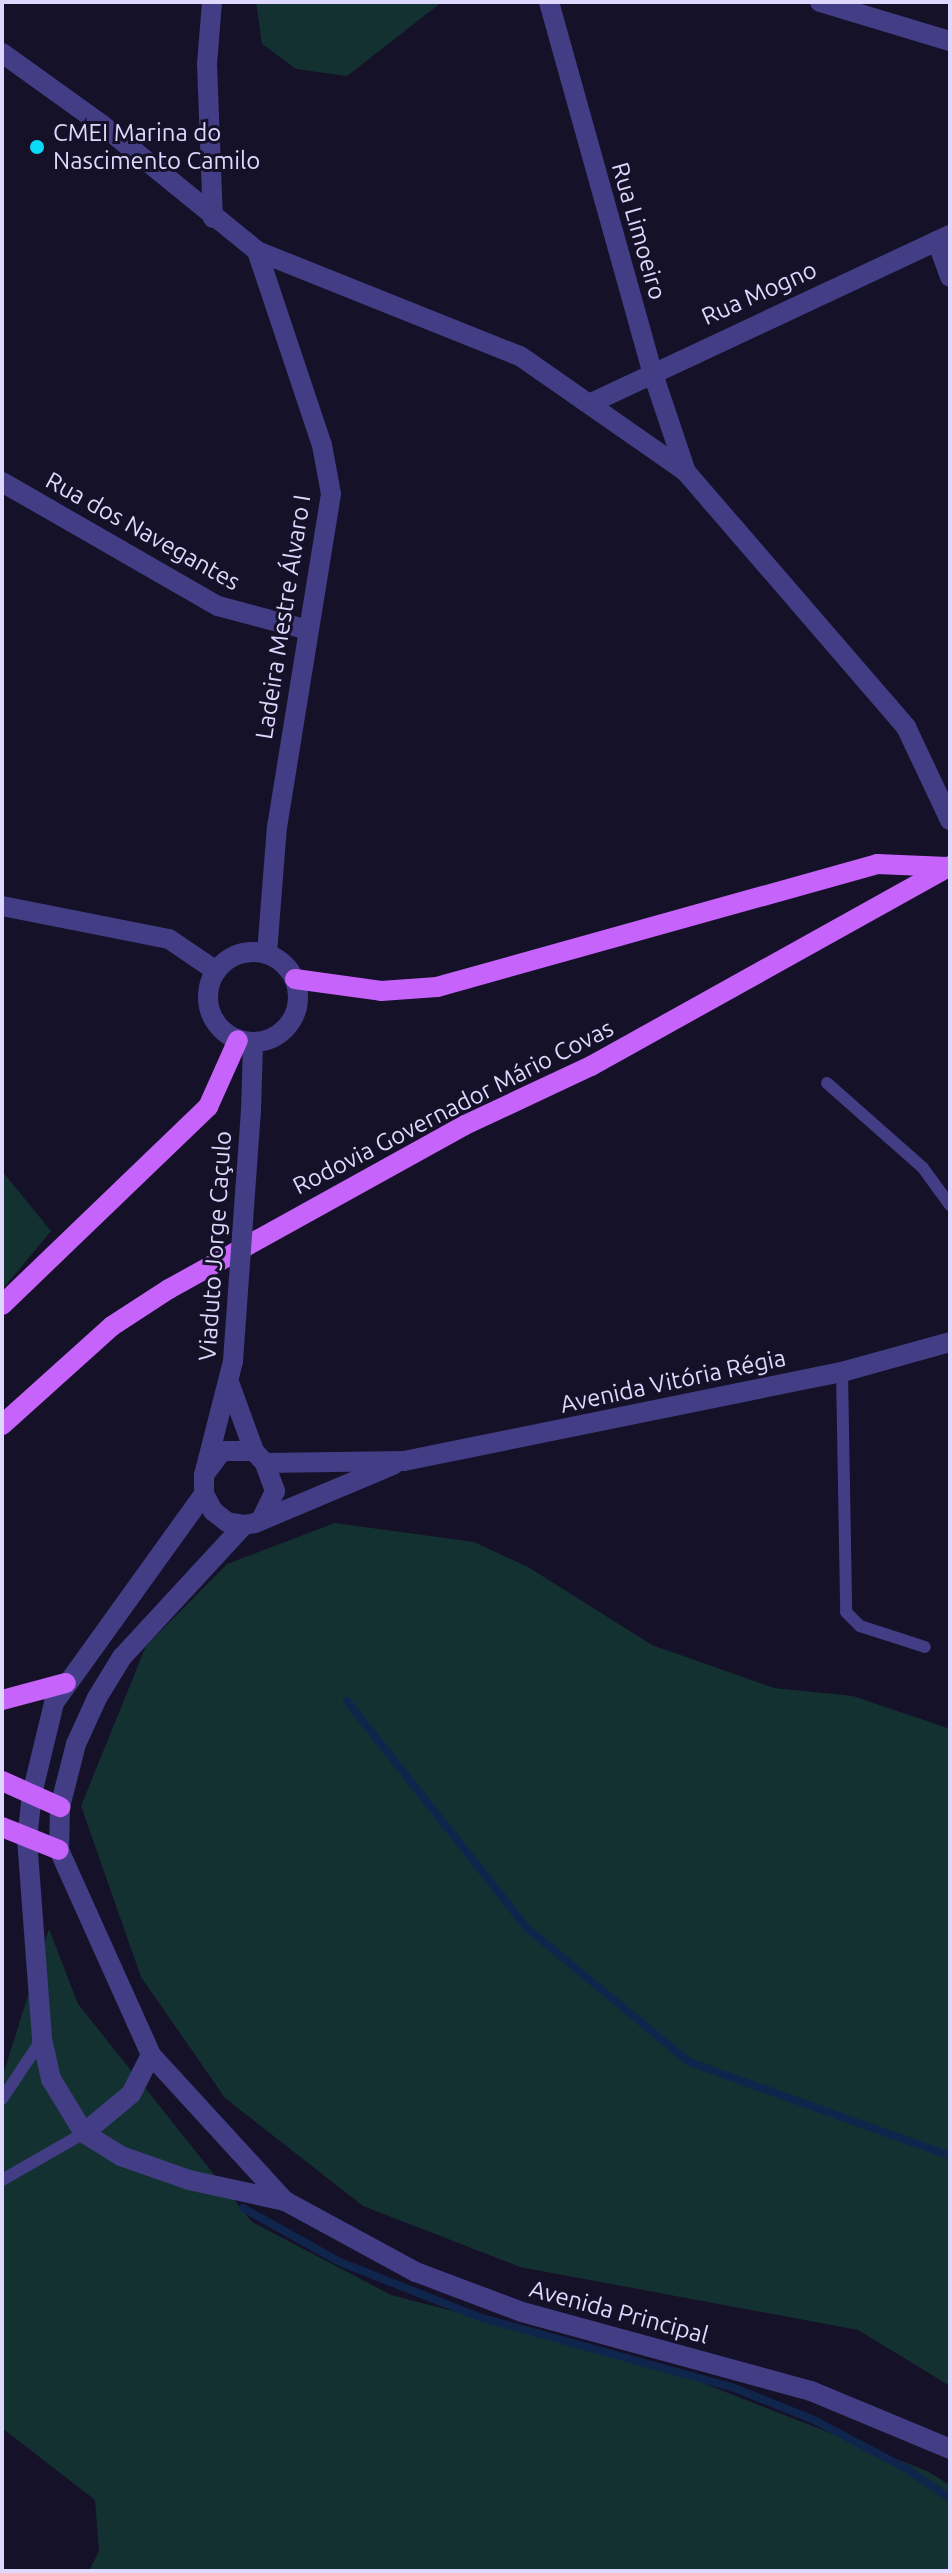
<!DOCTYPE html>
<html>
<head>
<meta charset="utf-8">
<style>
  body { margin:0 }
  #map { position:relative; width:952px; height:2573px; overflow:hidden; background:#151128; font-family:Ubuntu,sans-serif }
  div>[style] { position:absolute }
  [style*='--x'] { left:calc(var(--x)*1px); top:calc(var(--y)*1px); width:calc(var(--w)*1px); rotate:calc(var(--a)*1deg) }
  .green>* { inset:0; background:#143131 }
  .stream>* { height:8px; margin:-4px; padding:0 4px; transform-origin:4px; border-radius:4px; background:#10254c }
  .service>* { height:12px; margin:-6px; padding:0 6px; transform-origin:6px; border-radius:6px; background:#423d85 }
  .minor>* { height:20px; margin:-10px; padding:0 10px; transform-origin:10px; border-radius:10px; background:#423d85 }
  .minor>.ring { margin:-10px; padding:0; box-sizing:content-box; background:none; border:20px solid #423d85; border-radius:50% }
  .tertiary>* { height:20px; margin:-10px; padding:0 10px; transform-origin:10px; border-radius:10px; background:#423d85 }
  .primary>* { height:20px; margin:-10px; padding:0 10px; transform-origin:10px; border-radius:10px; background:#c663fa }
  .minor-bridge>* { height:20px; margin:-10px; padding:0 10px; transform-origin:10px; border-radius:10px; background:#423d85 }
  .dots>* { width:22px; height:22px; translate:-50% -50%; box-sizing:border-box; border:4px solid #151128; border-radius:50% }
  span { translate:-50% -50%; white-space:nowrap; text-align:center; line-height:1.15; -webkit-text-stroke:6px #151128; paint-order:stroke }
  .poi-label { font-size:24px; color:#ded8fe }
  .left { translate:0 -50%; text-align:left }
  .street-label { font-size:24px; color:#ded8fe }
  .frame { position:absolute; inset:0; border:4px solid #ded8fe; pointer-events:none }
</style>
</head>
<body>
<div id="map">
  <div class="green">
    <i style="clip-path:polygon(256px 2px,442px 2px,347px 76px,296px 69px,262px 44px)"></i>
    <i style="clip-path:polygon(2px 1171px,51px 1231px,2px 1290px)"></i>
    <i style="clip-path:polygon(335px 1523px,474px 1542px,528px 1567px,652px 1645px,774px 1688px,853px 1696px,950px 1729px,950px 2386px,858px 2330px,520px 2267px,363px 2206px,225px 2098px,141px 1977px,81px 1806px,146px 1646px,227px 1564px)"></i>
    <i style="clip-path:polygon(49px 1929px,78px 2004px,252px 2222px,391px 2295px,652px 2363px,927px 2471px,950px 2485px,950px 2571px,89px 2571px,99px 2551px,95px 2500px,2px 2428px,2px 2078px)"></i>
  </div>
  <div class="stream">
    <i style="--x:347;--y:1701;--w:290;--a:51.6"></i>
    <i style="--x:527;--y:1928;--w:210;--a:39.6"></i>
    <i style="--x:689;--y:2062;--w:277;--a:19.8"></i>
    <i style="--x:243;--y:2208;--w:111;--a:29.1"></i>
    <i style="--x:340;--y:2262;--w:149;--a:21.6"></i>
    <i style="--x:479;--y:2317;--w:263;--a:15.5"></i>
    <i style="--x:732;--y:2387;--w:88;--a:21.9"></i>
    <i style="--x:814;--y:2420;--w:105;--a:27.8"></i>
    <i style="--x:907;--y:2469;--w:52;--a:34"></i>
  </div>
  <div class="service">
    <i style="--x:827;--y:1083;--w:128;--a:41.5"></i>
    <i style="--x:923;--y:1168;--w:46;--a:53.9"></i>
    <i style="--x:842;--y:1372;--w:240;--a:89"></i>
    <i style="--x:846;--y:1612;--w:20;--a:45"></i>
    <i style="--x:860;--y:1626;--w:68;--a:17.9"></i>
    <i style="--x:2;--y:2099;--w:72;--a:-56.3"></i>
    <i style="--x:2;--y:2180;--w:95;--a:-29.8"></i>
  </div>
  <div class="minor">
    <i style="--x:212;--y:2;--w:62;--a:94.6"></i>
    <i style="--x:207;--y:64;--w:154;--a:87.8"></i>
    <i style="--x:549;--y:2;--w:383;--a:74.4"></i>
    <i style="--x:652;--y:371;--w:107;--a:71.4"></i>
    <i style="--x:820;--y:2;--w:136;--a:16.7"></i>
    <i style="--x:2;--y:53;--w:122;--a:35.6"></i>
    <i style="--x:101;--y:124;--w:201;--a:39.1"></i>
    <i style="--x:257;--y:251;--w:283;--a:21.8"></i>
    <i style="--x:520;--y:356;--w:203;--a:34.9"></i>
    <i style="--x:686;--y:472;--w:337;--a:49.2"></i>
    <i style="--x:906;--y:727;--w:103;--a:64.7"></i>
    <i style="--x:937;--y:241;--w:38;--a:70"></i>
    <i style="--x:257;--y:251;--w:205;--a:71.5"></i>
    <i style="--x:322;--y:445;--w:50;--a:79.6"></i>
    <i style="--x:331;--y:494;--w:336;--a:99.2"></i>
    <i style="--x:277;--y:826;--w:127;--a:94.5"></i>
    <i style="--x:591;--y:403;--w:396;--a:-25.1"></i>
    <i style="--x:2;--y:482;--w:249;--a:29.9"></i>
    <i style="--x:218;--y:606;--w:93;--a:14.9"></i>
    <i style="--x:2;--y:906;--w:170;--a:11.2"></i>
    <i style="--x:169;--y:939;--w:57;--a:34.2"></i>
    <i class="ring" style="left:208px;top:952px;width:70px;height:70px"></i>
    <i style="--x:251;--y:1111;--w:68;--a:-88.3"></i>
    <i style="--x:230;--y:1385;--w:70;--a:70"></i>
    <i style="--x:204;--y:1475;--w:118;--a:-75.7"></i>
  </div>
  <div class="tertiary">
    <i style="--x:265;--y:1463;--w:139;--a:-0.8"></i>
    <i style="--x:404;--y:1461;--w:447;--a:-11.5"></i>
    <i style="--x:842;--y:1372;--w:112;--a:-15.5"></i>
    <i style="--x:204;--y:1494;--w:257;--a:125.7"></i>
    <i style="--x:54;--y:1703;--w:94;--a:103.6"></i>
    <i style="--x:32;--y:1794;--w:45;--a:96.3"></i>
    <i style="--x:27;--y:1839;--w:201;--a:85.7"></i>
    <i style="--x:42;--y:2039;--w:41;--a:77.3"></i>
    <i style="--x:51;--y:2079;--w:63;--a:58.6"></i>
    <i style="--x:84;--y:2133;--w:44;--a:31.9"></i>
    <i style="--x:121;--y:2156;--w:72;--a:19.4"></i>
    <i style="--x:189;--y:2180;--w:98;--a:12.3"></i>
    <i style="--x:285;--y:2201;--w:149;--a:28.5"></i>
    <i style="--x:416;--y:2272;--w:113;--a:20.7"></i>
    <i style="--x:522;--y:2312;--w:300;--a:15.3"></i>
    <i style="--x:811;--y:2391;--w:151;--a:22.6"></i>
    <i style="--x:261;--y:1520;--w:32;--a:-64"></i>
    <i style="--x:275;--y:1491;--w:30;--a:-110"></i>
    <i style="--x:265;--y:1463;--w:16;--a:-133"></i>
    <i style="--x:254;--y:1451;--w:32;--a:180"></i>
    <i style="--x:222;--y:1451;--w:30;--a:127"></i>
    <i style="--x:204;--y:1475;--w:19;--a:90"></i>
    <i style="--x:204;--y:1494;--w:19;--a:62"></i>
    <i style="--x:213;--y:1511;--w:18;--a:38"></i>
    <i style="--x:227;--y:1522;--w:17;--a:10"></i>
    <i style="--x:244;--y:1525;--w:11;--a:-10"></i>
    <i style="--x:255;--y:1523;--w:150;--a:-22.8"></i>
    <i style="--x:244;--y:1525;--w:180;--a:132.7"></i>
    <i style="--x:122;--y:1657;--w:48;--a:121.4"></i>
    <i style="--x:97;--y:1698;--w:51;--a:114.5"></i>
    <i style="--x:76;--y:1744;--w:65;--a:104.3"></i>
    <i style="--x:60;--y:1807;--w:43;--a:91.3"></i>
    <i style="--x:59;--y:1850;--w:225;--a:65.8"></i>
    <i style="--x:151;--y:2055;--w:198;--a:47.5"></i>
    <i style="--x:84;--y:2133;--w:61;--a:-39.7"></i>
    <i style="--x:131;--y:2094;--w:44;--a:-62.9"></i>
  </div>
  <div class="primary">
    <i style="--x:295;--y:979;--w:87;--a:7.9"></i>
    <i style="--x:381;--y:991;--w:56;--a:-4.1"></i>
    <i style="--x:437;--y:987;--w:457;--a:-15.6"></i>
    <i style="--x:877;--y:864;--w:71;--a:2.4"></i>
    <i style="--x:2;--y:1305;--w:286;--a:-43.9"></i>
    <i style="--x:208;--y:1107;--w:73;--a:-65.9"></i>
    <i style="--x:2;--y:1425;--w:148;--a:-42"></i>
    <i style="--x:112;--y:1326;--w:68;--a:-33"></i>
    <i style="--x:169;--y:1289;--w:338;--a:-29"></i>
    <i style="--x:465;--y:1125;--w:139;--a:-25.1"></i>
    <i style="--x:591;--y:1066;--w:411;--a:-29.1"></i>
    <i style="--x:2;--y:1700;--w:66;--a:-14.9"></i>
    <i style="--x:2;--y:1781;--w:64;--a:24.1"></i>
    <i style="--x:2;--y:1827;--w:61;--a:22"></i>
  </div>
  <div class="minor-bridge">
    <i style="--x:233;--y:1361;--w:251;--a:-85.9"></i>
  </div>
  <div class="dots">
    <i style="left:37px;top:147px;background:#0bd9f8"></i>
  </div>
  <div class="poi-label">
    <span class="left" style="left:53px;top:147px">CMEI Marina do<br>Nascimento Camilo</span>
  </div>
  <div class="street-label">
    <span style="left:639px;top:231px;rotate:74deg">Rua Limoeiro</span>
    <span style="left:759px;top:293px;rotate:-24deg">Rua Mogno</span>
    <span style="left:143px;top:531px;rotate:29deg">Rua dos Navegantes</span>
    <span style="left:283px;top:617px;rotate:-81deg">Ladeira Mestre Álvaro I</span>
    <span style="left:453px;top:1107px;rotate:-27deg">Rodovia Governador Mário Covas</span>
    <span style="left:215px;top:1246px;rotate:-86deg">Viaduto Jorge Caçulo</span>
    <span style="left:673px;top:1381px;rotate:-12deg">Avenida Vitória Régia</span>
    <span style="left:619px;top:2312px;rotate:15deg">Avenida Principal</span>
  </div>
  <div class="frame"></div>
</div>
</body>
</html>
